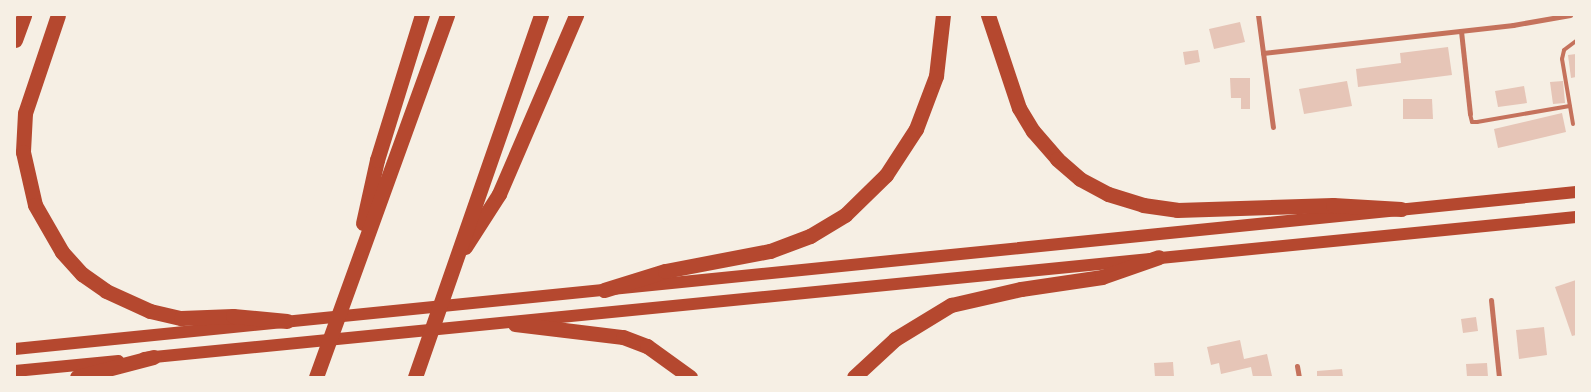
<!DOCTYPE html>
<html>
<head>
<meta charset="utf-8">
<style>
  body { margin:0 }
  #map { position:relative; width:1591px; height:392px; overflow:hidden; background:#f6efe4; font-family:Lora,serif }
  div>[style] { position:absolute }
  [style*='--x'] { left:calc(var(--x)*1px); top:calc(var(--y)*1px); width:calc(var(--w)*1px); rotate:calc(var(--a)*1deg) }
  .building>* { inset:0; background:#e6c5b7 }
  .service>* { height:4px; margin:-2px; padding:0 2px; transform-origin:2px; border-radius:2px; background:#c5725c }
  .minor>* { height:5px; margin:-2.5px; padding:0 2.5px; transform-origin:2.5px; border-radius:2.5px; background:#c5725c }
  .primary>* { height:12px; margin:-6px; padding:0 6px; transform-origin:6px; border-radius:6px; background:#b5482f }
  .motorway>* { height:15px; margin:-7.5px; padding:0 7.5px; transform-origin:7.5px; border-radius:7.5px; background:#b5482f }
  span { translate:-50% -50%; white-space:nowrap; text-align:center; line-height:1.15; -webkit-text-stroke:5px #f6efe4; paint-order:stroke }
  .frame { position:absolute; inset:0; border:16px solid #f6efe4; pointer-events:none }
</style>
</head>
<body>
<div id="map">
  <div class="building">
    <i style="clip-path:polygon(1240px 22px,1245px 42px,1214px 49px,1209px 29px)"></i>
    <i style="clip-path:polygon(1448px 47px,1452px 75px,1358px 87px,1356px 69px,1401px 63px,1400px 53px)"></i>
    <i style="clip-path:polygon(1198px 50px,1200px 62px,1185px 65px,1183px 52px)"></i>
    <i style="clip-path:polygon(1576px 54px,1576px 77px,1571px 78px,1568px 55px)"></i>
    <i style="clip-path:polygon(1230px 78px,1250px 78px,1250px 109px,1241px 109px,1241px 98px,1231px 98px)"></i>
    <i style="clip-path:polygon(1347px 81px,1352px 106px,1304px 114px,1299px 89px)"></i>
    <i style="clip-path:polygon(1563px 81px,1565px 103px,1553px 104px,1550px 82px)"></i>
    <i style="clip-path:polygon(1524px 86px,1527px 103px,1498px 107px,1495px 91px)"></i>
    <i style="clip-path:polygon(1403px 99px,1432px 99px,1433px 119px,1403px 119px)"></i>
    <i style="clip-path:polygon(1562px 113px,1566px 132px,1498px 148px,1494px 129px)"></i>
    <i style="clip-path:polygon(1576px 280px,1576px 335px,1572px 336px,1555px 287px)"></i>
    <i style="clip-path:polygon(1476px 317px,1478px 331px,1463px 333px,1461px 319px)"></i>
    <i style="clip-path:polygon(1544px 327px,1547px 355px,1519px 359px,1516px 330px)"></i>
    <i style="clip-path:polygon(1240px 340px,1244px 359px,1267px 354px,1272px 376px,1253px 377px,1251px 367px,1221px 374px,1219px 363px,1211px 365px,1207px 347px)"></i>
    <i style="clip-path:polygon(1173px 362px,1174px 377px,1155px 377px,1154px 363px)"></i>
    <i style="clip-path:polygon(1487px 363px,1488px 377px,1467px 377px,1466px 364px)"></i>
    <i style="clip-path:polygon(1342px 369px,1343px 377px,1317px 377px,1317px 371px)"></i>
  </div>
  <div class="service">
    <i style="--x:1470;--y:114;--w:8;--a:76"></i>
    <i style="--x:1472;--y:122;--w:5;--a:0"></i>
    <i style="--x:1477;--y:122;--w:94;--a:-9.8"></i>
    <i style="--x:1573;--y:124;--w:66;--a:-99.6"></i>
    <i style="--x:1562;--y:59;--w:9;--a:-77"></i>
    <i style="--x:1564;--y:50;--w:15;--a:-37"></i>
  </div>
  <div class="minor">
    <i style="--x:1258;--y:15;--w:113;--a:82.4"></i>
    <i style="--x:1461;--y:31;--w:83;--a:83.8"></i>
    <i style="--x:1263;--y:53;--w:252;--a:-6.4"></i>
    <i style="--x:1513;--y:25;--w:58;--a:-10"></i>
    <i style="--x:1491;--y:300;--w:77;--a:84.1"></i>
    <i style="--x:1297;--y:366;--w:11;--a:80"></i>
  </div>
  <div class="primary">
    <i style="--x:15;--y:349;--w:1569;--a:-5.74"></i>
    <i style="--x:144;--y:358;--w:1439;--a:-5.62"></i>
    <i style="--x:15;--y:371;--w:104;--a:-5.5"></i>
  </div>
  <div class="motorway">
    <i style="--x:58;--y:15;--w:103;--a:108.6"></i>
    <i style="--x:25;--y:113;--w:39;--a:93"></i>
    <i style="--x:23;--y:152;--w:54;--a:77.2"></i>
    <i style="--x:35;--y:205;--w:54;--a:60.1"></i>
    <i style="--x:62;--y:252;--w:30;--a:48"></i>
    <i style="--x:82;--y:274;--w:29;--a:35"></i>
    <i style="--x:106;--y:291;--w:48;--a:24.4"></i>
    <i style="--x:150;--y:311;--w:32;--a:13"></i>
    <i style="--x:181;--y:318;--w:52;--a:-2.2"></i>
    <i style="--x:233;--y:316;--w:54;--a:5.3"></i>
    <i style="--x:988;--y:15;--w:98;--a:71.6"></i>
    <i style="--x:1019;--y:108;--w:27;--a:59"></i>
    <i style="--x:1033;--y:131;--w:37;--a:49"></i>
    <i style="--x:1057;--y:159;--w:30;--a:41"></i>
    <i style="--x:1080;--y:179;--w:32;--a:28"></i>
    <i style="--x:1108;--y:194;--w:37;--a:17"></i>
    <i style="--x:1143;--y:205;--w:34;--a:8"></i>
    <i style="--x:1177;--y:210;--w:156;--a:-1.8"></i>
    <i style="--x:1333;--y:205;--w:68;--a:3.4"></i>
    <i style="--x:15;--y:40;--w:27;--a:-70"></i>
    <i style="--x:363;--y:223;--w:65;--a:-77.5"></i>
    <i style="--x:377;--y:160;--w:152;--a:-72.8"></i>
    <i style="--x:465;--y:247;--w:63;--a:-57.3"></i>
    <i style="--x:499;--y:194;--w:195;--a:-66.7"></i>
    <i style="--x:604;--y:290;--w:64;--a:-17.3"></i>
    <i style="--x:665;--y:271;--w:107;--a:-10.8"></i>
    <i style="--x:770;--y:251;--w:43;--a:-20.6"></i>
    <i style="--x:810;--y:236;--w:41;--a:-31"></i>
    <i style="--x:845;--y:215;--w:57;--a:-44.3"></i>
    <i style="--x:886;--y:175;--w:55;--a:-56.9"></i>
    <i style="--x:916;--y:129;--w:57;--a:-69.3"></i>
    <i style="--x:936;--y:76;--w:61;--a:-83.5"></i>
    <i style="--x:515;--y:324;--w:109;--a:6.9"></i>
    <i style="--x:623;--y:337;--w:26;--a:21"></i>
    <i style="--x:647;--y:346;--w:53;--a:35.8"></i>
    <i style="--x:77;--y:377;--w:79;--a:-14.7"></i>
    <i style="--x:316;--y:377;--w:385;--a:-70.1"></i>
    <i style="--x:415;--y:377;--w:383;--a:-70.8"></i>
    <i style="--x:854;--y:377;--w:56;--a:-42.8"></i>
    <i style="--x:895;--y:339;--w:66;--a:-31.3"></i>
    <i style="--x:951;--y:305;--w:72;--a:-12.9"></i>
    <i style="--x:1021;--y:289;--w:82;--a:-8.4"></i>
    <i style="--x:1102;--y:277;--w:60;--a:-19.3"></i>
  </div>
  <div class="frame"></div>
</div>
</body>
</html>
